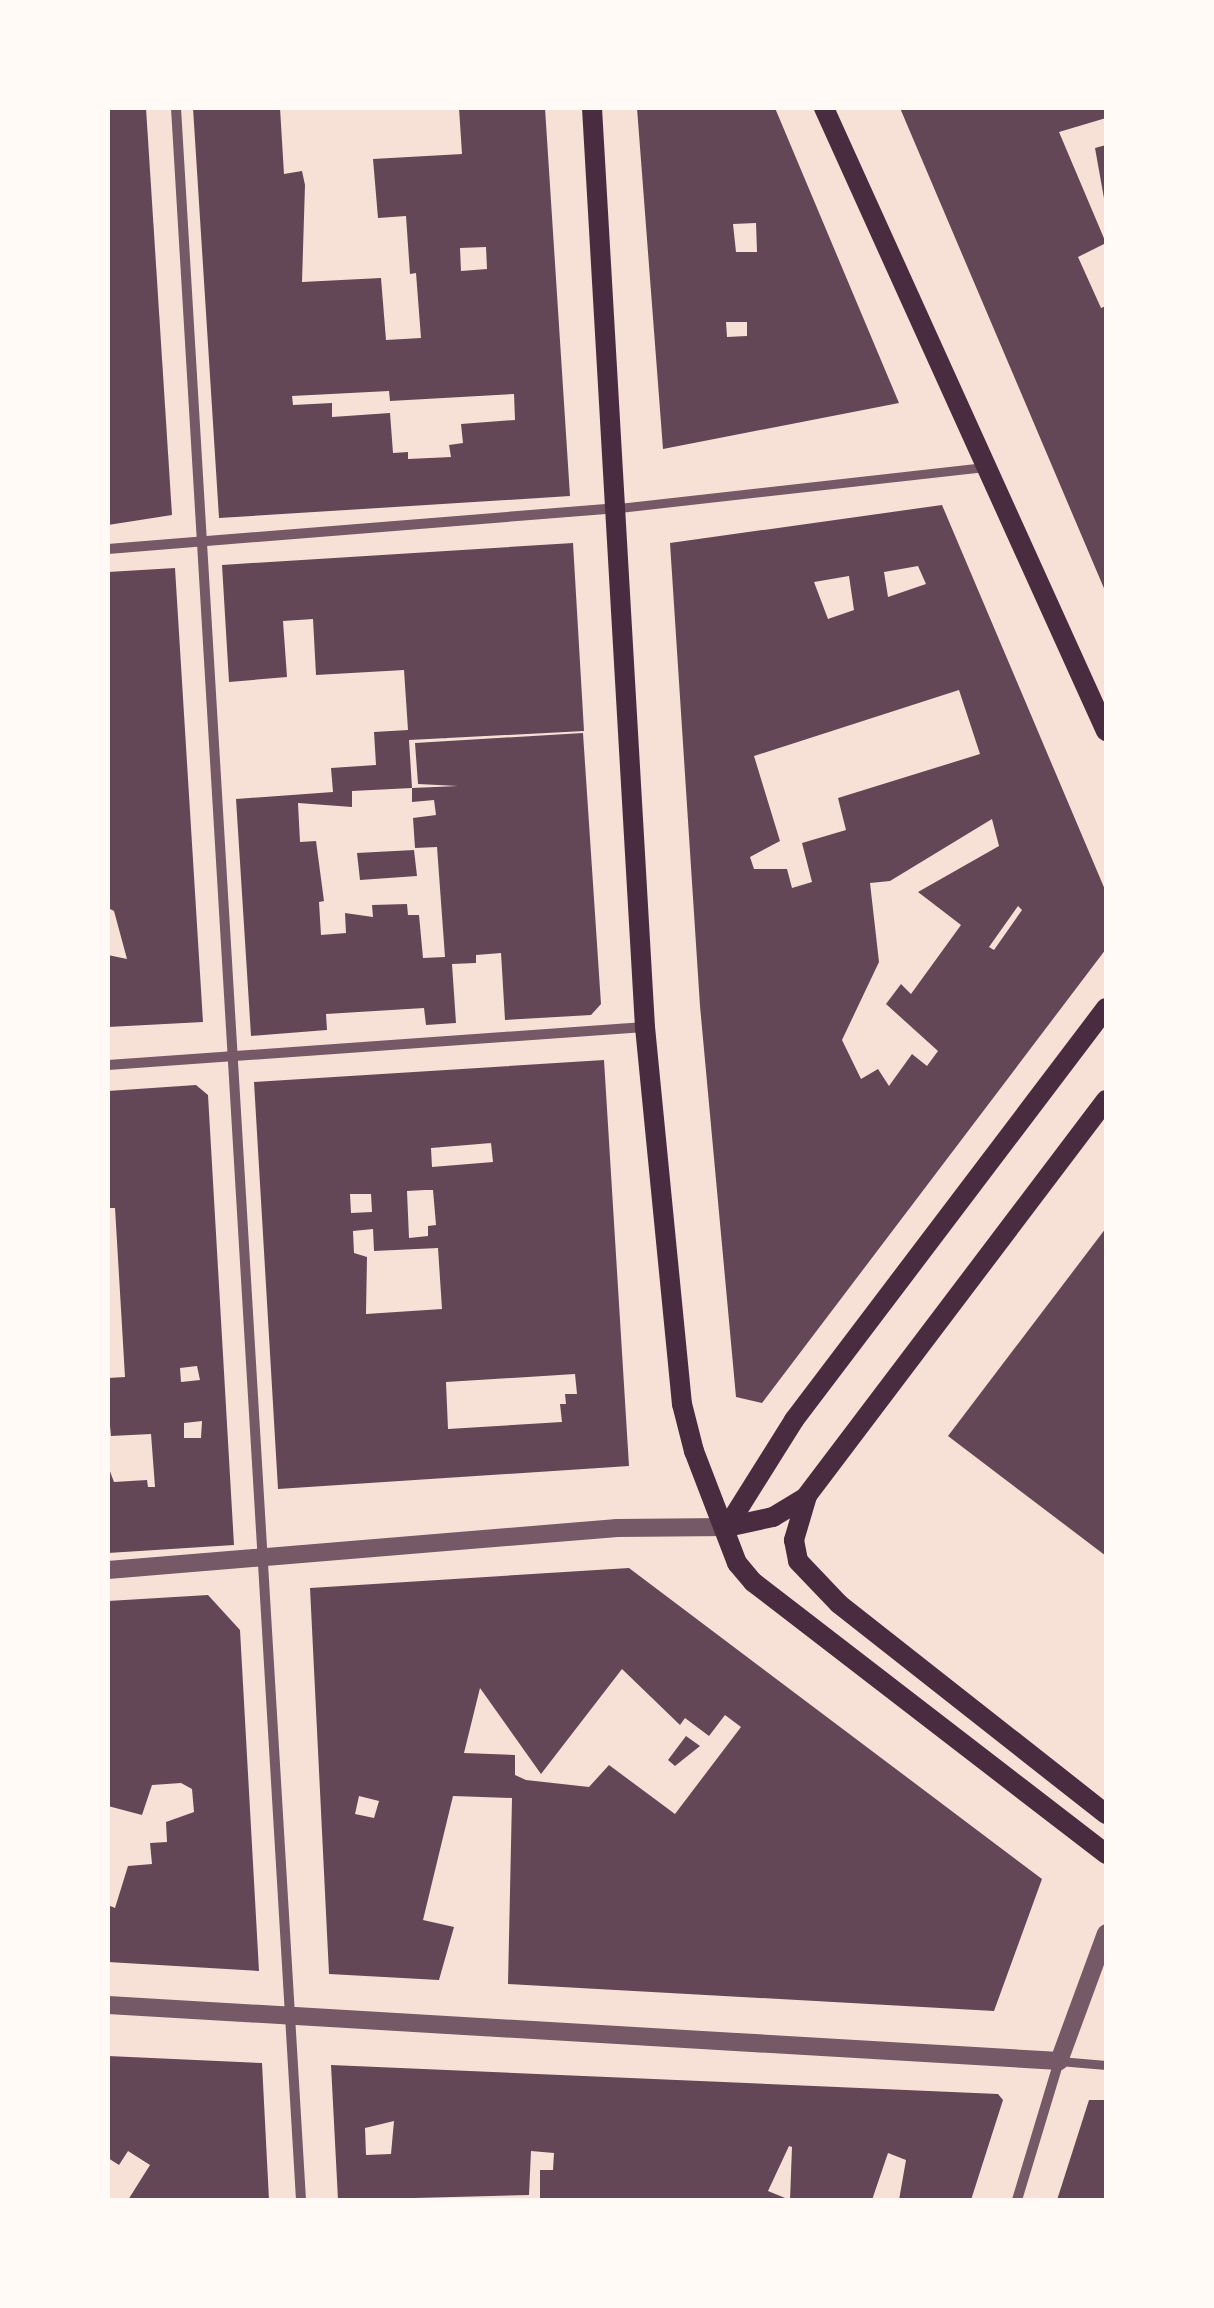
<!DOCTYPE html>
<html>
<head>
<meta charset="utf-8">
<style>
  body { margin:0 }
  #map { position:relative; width:1214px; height:2308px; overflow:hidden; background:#f7e1d7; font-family:"Archivo Narrow",sans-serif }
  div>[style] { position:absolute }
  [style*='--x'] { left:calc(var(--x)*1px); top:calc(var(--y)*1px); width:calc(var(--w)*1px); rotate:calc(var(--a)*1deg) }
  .building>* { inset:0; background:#644757 }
  .pedestrian>* { height:9px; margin:-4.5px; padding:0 4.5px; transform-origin:4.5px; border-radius:4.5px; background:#755966 }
  .minor>* { height:10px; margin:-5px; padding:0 5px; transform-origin:5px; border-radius:5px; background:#755966 }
  .tertiary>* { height:18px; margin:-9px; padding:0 9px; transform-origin:9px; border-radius:9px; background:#755966 }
  .secondary>* { height:20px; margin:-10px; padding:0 10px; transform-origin:10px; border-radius:10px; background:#4a2c40 }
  span { translate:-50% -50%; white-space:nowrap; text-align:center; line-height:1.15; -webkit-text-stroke:9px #fffaf5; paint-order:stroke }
  .frame { position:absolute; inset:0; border:110px solid #fffaf5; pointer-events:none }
</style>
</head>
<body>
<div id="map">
  <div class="building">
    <i style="clip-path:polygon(108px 108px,146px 108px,172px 515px,108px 525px)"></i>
    <i style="clip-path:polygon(evenodd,193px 108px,280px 108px,284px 174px,302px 171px,305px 185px,302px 282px,381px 278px,386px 340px,421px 338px,416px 273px,410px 274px,406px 216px,378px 218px,373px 159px,462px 154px,459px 108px,545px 108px,570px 496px,219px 518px,193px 108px,486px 247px,487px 269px,461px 271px,460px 248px,486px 247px,193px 108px,389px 391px,390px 401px,514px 394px,515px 420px,461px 424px,463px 443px,449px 445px,451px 457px,408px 459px,408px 452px,393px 453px,390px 413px,332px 417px,332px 403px,293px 405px,292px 396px,389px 391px)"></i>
    <i style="clip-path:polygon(evenodd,637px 108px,775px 108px,899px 403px,663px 449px,637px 108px,756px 223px,757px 252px,736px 252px,733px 224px,756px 223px,637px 108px,726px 322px,747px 322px,747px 336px,727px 337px,726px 322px)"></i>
    <i style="clip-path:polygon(900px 108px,1106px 108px,1106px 118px,1059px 132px,1106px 243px,1078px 257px,1101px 308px,1106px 306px,1106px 593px)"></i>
    <i style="clip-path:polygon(1106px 145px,1106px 204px,1105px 204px,1095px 148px)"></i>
    <i style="clip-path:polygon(evenodd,942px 505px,1106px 892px,1106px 949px,762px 1403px,736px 1397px,700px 1006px,670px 543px,942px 505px,918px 566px,926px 584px,888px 597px,884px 572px,918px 566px,942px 505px,849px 576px,854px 610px,828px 619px,814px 582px,849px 576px,942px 505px,959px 690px,980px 754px,838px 798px,846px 830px,802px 843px,812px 882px,792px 888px,787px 869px,754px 869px,750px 857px,780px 841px,754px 756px,959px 690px,942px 505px,992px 819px,999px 846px,918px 892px,961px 925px,911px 994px,901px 984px,886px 1004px,938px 1051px,927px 1066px,912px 1054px,889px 1086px,878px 1069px,861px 1079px,842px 1040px,879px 962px,870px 883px,890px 881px,992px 819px,942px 505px,1018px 906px,1022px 910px,994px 950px,989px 947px,1018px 906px)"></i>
    <i style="clip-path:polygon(evenodd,573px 543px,584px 731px,409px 740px,412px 788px,458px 786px,418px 784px,415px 743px,583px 733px,601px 1004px,591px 1015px,505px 1020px,501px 953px,476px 955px,476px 963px,452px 964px,456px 1023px,426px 1025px,424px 1008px,326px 1014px,327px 1030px,251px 1036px,236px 799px,333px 792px,331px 768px,376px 765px,374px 732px,408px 730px,404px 670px,316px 675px,313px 619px,283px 621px,287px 677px,229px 682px,222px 565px,573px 543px,412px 788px,412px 802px,434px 800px,436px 815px,413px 818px,415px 848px,437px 847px,445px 957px,423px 958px,419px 915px,408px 915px,407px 904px,372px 905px,373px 917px,345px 913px,346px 933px,321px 935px,319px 902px,324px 901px,316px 841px,300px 842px,298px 803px,352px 807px,352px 791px,412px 788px)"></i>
    <i style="clip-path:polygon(175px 568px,203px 1022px,108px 1027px,108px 955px,127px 959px,114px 911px,108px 908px,108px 572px)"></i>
    <i style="clip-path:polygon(414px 850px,417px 876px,360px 880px,357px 853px)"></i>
    <i style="clip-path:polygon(evenodd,604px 1060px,629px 1466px,278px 1489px,254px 1082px,604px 1060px,491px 1143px,493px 1162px,432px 1167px,431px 1148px,491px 1143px,604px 1060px,425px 1190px,433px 1190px,436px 1225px,428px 1226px,428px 1236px,409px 1238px,407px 1191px,425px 1190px,604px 1060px,350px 1194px,371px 1194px,372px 1212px,351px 1213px,350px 1194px,604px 1060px,373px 1229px,374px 1251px,438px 1248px,442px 1309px,366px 1314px,367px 1257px,354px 1253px,353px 1231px,373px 1229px,604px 1060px,575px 1374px,577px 1394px,565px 1394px,566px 1404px,560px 1404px,562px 1422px,448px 1429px,446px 1382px,575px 1374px)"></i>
    <i style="clip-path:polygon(evenodd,196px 1085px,208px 1095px,234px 1545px,108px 1553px,108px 1466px,114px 1482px,147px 1480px,148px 1487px,155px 1487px,151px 1434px,111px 1436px,108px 1407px,108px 1378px,125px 1377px,115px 1208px,108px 1208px,108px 1091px,196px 1085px,197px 1366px,200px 1380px,181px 1382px,180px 1368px,197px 1366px,196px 1085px,202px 1421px,201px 1438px,184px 1438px,184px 1423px,202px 1421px)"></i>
    <i style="clip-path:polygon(1106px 1228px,1106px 1556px,948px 1436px)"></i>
    <i style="clip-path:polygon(evenodd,629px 1568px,1042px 1879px,994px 2011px,508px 1984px,512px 1798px,453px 1796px,423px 1920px,454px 1927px,439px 1980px,329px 1974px,310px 1588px,629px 1568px,622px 1669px,680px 1725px,685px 1718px,709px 1736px,725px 1715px,741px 1727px,675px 1814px,609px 1765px,589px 1787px,526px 1780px,515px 1775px,515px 1755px,464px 1753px,480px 1688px,541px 1774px,622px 1669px,629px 1568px,359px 1796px,379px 1801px,374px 1818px,355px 1814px,359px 1796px)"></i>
    <i style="clip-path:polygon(208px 1595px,240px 1630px,259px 1971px,108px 1962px,108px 1905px,115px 1908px,128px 1866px,152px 1864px,150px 1843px,167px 1842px,166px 1822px,194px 1812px,192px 1789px,181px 1783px,152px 1785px,142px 1815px,108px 1806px,108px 1601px)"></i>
    <i style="clip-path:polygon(686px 1736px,700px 1746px,675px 1766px,668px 1760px)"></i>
    <i style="clip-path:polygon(108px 2056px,262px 2063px,269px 2200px,128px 2200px,150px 2165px,128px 2151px,119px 2165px,108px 2158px)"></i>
    <i style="clip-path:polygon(evenodd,331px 2065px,998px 2094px,1003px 2100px,971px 2200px,899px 2200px,906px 2160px,888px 2153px,872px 2200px,540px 2200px,540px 2170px,553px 2170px,554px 2153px,531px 2151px,529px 2195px,338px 2200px,331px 2065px,394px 2121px,391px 2154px,366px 2155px,365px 2128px,394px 2121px,331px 2065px,789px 2146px,792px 2147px,790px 2200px,768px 2191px,789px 2146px)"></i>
    <i style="clip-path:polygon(1089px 2100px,1106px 2100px,1106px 2200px,1057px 2200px)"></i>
  </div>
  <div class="pedestrian">
    <i style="--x:619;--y:508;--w:366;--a:-6.4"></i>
    <i style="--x:1059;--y:2061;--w:47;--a:4.9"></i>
  </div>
  <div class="minor">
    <i style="--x:176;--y:108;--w:2096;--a:86.58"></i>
    <i style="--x:108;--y:549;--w:512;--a:-4.6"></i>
    <i style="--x:108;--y:1065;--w:538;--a:-4.05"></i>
    <i style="--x:1017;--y:2200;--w:145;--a:-73.2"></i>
  </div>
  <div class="tertiary">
    <i style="--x:108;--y:1570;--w:511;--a:-4.72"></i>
    <i style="--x:617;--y:1528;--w:110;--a:-0.5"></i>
    <i style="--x:108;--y:2005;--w:953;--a:3.37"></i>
    <i style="--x:1059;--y:2061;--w:136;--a:-69.8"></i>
  </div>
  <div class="secondary">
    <i style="--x:592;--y:108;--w:921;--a:86.7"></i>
    <i style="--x:645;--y:1027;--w:379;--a:84.4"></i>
    <i style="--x:682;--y:1404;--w:49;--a:75.7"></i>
    <i style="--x:694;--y:1451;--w:120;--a:69"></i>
    <i style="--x:737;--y:1563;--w:25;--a:50"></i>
    <i style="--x:753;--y:1582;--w:446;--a:37.6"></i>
    <i style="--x:824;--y:108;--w:684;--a:65.65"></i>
    <i style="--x:1106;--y:1100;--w:496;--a:127.1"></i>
    <i style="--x:807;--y:1496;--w:46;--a:106.5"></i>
    <i style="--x:794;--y:1540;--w:21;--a:79"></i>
    <i style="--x:798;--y:1561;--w:59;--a:46.4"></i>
    <i style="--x:839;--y:1604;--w:340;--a:38.2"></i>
    <i style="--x:727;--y:1527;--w:126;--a:-57.9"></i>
    <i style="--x:794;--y:1420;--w:517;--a:-52.86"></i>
    <i style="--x:727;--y:1527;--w:47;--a:-12.3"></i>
    <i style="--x:773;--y:1517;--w:39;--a:-31"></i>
  </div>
  <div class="frame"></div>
</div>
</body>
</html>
